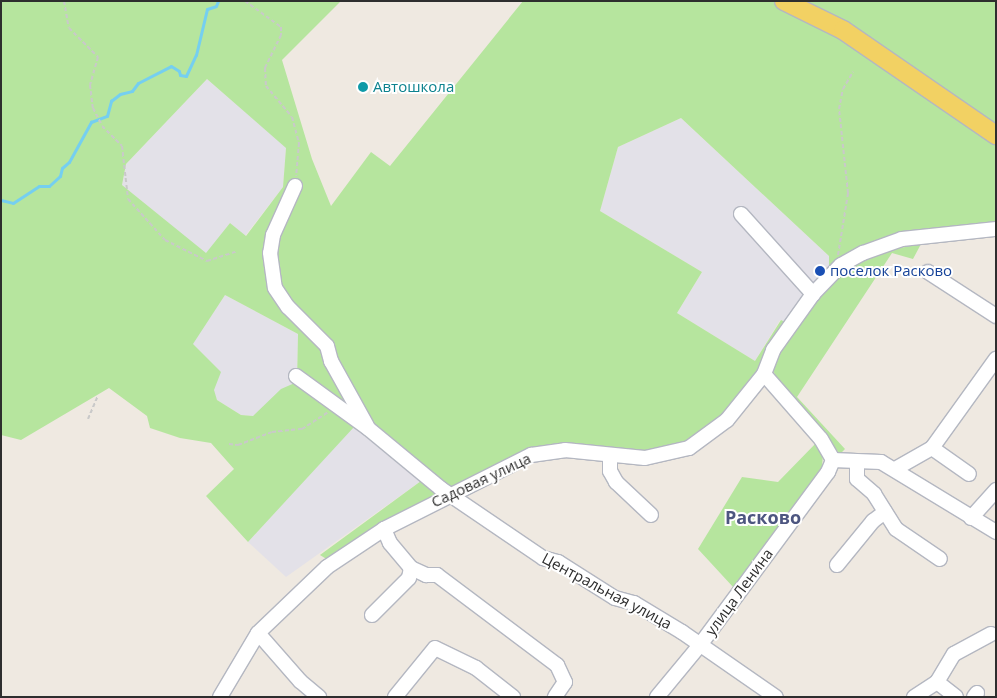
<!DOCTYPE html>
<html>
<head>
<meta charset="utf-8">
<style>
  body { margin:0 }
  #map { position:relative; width:997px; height:698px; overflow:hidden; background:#efe9e1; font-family:"Open Sans",sans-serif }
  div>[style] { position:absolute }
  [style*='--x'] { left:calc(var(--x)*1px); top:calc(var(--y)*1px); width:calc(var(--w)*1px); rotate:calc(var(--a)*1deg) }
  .industrial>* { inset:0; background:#e3e1e8 }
  .green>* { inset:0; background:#b6e59e }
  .stream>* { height:3px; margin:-1.5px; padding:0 1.5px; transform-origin:1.5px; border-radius:1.5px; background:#75cff0 }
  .path>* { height:2px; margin-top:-1px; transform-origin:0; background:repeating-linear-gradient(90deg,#c9c9c9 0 4px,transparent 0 6.5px) }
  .roads { filter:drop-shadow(1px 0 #b4b7c1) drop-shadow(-1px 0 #b4b7c1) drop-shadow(0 1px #b4b7c1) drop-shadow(0 -1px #b4b7c1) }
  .minor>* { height:14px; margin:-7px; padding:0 7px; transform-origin:7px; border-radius:7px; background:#fff }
  .major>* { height:18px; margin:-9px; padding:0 9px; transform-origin:9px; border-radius:9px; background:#f2d163 }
  .dots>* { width:14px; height:14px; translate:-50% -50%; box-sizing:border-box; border:2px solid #fff; border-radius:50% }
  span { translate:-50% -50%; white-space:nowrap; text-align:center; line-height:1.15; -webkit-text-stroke:4px #fff; paint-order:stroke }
  .culture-label { font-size:15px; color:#0d838f }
  .left { translate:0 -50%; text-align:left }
  .transit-label { font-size:15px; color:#164399 }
  .street-label { font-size:15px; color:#2e2e2e }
  .quarter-label { font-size:18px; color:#4d5680; font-weight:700 }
  .frame { position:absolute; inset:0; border:2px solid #2e2e2e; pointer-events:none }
</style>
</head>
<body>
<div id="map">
  <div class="industrial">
    <i style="clip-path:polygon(207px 79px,286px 147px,283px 187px,245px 236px,230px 223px,206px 254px,122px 185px,126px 164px)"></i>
    <i style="clip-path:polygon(681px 118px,829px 256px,829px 269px,785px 322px,780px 320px,755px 361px,677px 313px,702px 272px,600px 211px,618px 147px)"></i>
    <i style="clip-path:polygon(225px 295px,298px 334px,297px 382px,253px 416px,241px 415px,217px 400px,192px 344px)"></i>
    <i style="clip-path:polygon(354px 426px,421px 481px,286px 577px,248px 542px)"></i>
  </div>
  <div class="green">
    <i style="clip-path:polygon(evenodd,1px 1px,341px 1px,282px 60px,312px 159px,331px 206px,371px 152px,390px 166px,523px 1px,996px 1px,996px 223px,901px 234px,829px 269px,829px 256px,681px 118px,618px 147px,600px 211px,702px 272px,677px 313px,755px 361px,781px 320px,785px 322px,758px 369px,723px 417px,685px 443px,649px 452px,555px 444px,531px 451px,428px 499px,328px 560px,320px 555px,421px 481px,354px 427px,248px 542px,206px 496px,234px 469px,211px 443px,180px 438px,150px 428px,147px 416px,109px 388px,21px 440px,1px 435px,1px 1px,207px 79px,286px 148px,283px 187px,246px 236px,230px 223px,206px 253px,122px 185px,126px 164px,207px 79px,1px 1px,225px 295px,298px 334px,297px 382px,281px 389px,253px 416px,241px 415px,217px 400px,214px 390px,221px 372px,193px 344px,225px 295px)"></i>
    <i style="clip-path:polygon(921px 244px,913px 259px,892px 253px,797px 397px,845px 449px,840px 454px,775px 377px,773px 367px,776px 356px,816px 297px,845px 269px,889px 250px)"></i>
    <i style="clip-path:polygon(817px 442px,823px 453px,822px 468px,733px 587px,698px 549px,742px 477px,778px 482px)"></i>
  </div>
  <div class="stream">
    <i style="--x:1;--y:200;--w:12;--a:14"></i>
    <i style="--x:13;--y:203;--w:31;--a:-33"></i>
    <i style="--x:39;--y:186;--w:10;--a:0"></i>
    <i style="--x:49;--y:186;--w:15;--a:-42"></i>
    <i style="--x:60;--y:176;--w:8;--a:-76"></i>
    <i style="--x:62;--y:168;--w:9;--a:-41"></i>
    <i style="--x:69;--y:162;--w:46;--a:-61.2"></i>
    <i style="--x:91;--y:122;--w:17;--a:-21"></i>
    <i style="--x:107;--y:116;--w:16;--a:-75"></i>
    <i style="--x:111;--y:101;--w:11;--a:-38"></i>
    <i style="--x:120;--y:94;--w:12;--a:-14"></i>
    <i style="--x:132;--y:91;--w:10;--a:-53"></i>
    <i style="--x:138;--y:83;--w:37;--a:-27"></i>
    <i style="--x:171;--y:66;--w:9;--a:32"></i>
    <i style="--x:179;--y:71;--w:4;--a:76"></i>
    <i style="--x:180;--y:75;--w:6;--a:9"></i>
    <i style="--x:186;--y:76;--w:23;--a:-65"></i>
    <i style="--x:196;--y:55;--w:47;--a:-76.6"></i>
    <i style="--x:207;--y:9;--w:9;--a:-18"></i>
    <i style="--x:216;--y:6;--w:5;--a:-68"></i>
  </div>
  <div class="path">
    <i style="--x:64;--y:1;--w:27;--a:80"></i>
    <i style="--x:69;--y:28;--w:41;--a:45"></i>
    <i style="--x:98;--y:57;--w:29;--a:106"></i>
    <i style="--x:90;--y:85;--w:23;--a:83"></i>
    <i style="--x:93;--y:108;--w:20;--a:63"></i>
    <i style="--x:102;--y:126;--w:28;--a:45"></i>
    <i style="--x:122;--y:146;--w:53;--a:83.5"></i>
    <i style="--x:128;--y:199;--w:55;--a:47.9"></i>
    <i style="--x:165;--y:240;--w:47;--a:26.6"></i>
    <i style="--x:207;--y:261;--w:32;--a:-18"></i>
    <i style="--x:245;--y:1;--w:44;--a:35.8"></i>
    <i style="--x:281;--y:27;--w:8;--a:90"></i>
    <i style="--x:281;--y:35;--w:37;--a:116"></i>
    <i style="--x:265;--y:68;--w:18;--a:87"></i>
    <i style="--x:266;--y:86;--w:40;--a:50"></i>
    <i style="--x:292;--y:117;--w:27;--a:75"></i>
    <i style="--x:299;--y:143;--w:33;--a:95"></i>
    <i style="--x:838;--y:255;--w:63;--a:-80.8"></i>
    <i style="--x:848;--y:193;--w:84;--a:-96.1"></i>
    <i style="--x:839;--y:109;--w:20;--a:-79"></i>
    <i style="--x:843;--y:89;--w:20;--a:-60"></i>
    <i style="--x:88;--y:419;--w:25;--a:-67"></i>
    <i style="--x:229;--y:444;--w:9;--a:6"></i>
    <i style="--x:238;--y:445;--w:36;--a:-21"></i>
    <i style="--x:272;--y:432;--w:30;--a:-6"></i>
    <i style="--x:302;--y:429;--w:31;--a:-33"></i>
  </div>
  <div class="roads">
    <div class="minor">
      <i style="--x:295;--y:186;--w:54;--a:114.2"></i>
      <i style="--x:273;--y:235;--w:18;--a:99"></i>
      <i style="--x:270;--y:253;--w:35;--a:82"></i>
      <i style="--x:275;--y:288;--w:23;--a:56"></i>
      <i style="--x:288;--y:307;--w:55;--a:45"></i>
      <i style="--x:327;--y:346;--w:16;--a:75"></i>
      <i style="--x:331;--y:361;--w:74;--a:61"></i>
      <i style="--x:741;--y:214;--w:108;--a:48"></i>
      <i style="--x:928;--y:272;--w:81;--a:32.9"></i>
      <i style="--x:764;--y:374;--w:86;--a:48.8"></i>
      <i style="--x:821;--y:439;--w:24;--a:60"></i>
      <i style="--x:296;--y:376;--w:90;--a:36"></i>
      <i style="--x:369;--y:429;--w:92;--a:39.7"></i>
      <i style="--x:440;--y:488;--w:125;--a:34.2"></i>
      <i style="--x:543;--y:558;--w:16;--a:15"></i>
      <i style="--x:558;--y:562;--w:67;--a:32.3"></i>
      <i style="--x:615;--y:598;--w:20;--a:15"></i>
      <i style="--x:634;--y:603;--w:56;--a:31.1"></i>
      <i style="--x:682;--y:632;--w:114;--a:34.7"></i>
      <i style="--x:932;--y:448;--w:45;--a:35.1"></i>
      <i style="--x:610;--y:455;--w:16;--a:90"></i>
      <i style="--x:610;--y:471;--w:13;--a:61"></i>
      <i style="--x:616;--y:482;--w:48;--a:43.3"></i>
      <i style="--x:833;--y:460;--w:48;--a:2.4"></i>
      <i style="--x:881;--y:462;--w:135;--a:31.3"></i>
      <i style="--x:857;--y:462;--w:17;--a:90"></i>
      <i style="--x:857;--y:479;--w:23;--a:41"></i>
      <i style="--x:874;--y:494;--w:41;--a:57.8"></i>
      <i style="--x:896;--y:529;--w:53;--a:34.3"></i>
      <i style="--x:895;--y:469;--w:43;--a:-29.6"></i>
      <i style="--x:932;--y:448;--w:110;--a:-54.3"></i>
      <i style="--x:971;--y:518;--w:38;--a:-48"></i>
      <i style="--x:384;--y:529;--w:15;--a:67"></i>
      <i style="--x:390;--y:543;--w:33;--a:50"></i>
      <i style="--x:411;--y:568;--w:17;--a:25"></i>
      <i style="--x:426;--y:575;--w:11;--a:0"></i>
      <i style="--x:437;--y:575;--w:150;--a:36.9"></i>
      <i style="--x:557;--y:665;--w:19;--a:65"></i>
      <i style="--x:565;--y:682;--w:18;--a:124"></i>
      <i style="--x:837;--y:565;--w:57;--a:-50.7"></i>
      <i style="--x:873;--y:521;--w:15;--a:-37"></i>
      <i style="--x:372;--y:615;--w:52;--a:-45"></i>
      <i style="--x:409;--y:578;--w:10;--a:-79"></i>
      <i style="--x:258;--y:633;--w:64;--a:48.8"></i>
      <i style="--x:300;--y:681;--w:25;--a:40"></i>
      <i style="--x:937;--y:682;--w:24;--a:38"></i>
      <i style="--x:220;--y:697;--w:74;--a:-59.3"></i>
      <i style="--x:258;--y:633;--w:95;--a:-43.7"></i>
      <i style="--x:327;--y:567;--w:69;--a:-33.7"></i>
      <i style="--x:384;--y:529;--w:165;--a:-26.7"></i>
      <i style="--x:531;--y:455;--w:34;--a:-8"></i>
      <i style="--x:565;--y:450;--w:80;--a:5.7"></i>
      <i style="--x:645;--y:458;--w:45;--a:-12.8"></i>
      <i style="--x:689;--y:448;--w:47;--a:-36.4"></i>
      <i style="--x:727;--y:420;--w:59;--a:-51.2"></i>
      <i style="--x:764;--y:374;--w:26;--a:-69"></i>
      <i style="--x:773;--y:350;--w:69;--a:-54.5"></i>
      <i style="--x:813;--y:294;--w:40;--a:-46"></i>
      <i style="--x:841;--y:265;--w:25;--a:-29"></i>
      <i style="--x:863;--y:253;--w:41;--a:-19.7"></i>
      <i style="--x:902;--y:239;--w:95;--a:-6.1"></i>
      <i style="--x:395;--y:697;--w:63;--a:-50.8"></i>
      <i style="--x:435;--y:648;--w:46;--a:26"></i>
      <i style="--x:476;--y:668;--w:47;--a:38.1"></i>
      <i style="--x:657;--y:697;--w:67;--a:-50.4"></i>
      <i style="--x:700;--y:645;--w:215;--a:-53.5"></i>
      <i style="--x:828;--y:472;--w:13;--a:-67"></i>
      <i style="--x:914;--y:697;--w:27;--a:-33"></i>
      <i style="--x:937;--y:682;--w:33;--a:-59"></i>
      <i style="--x:954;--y:654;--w:42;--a:-28.4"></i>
      <i style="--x:974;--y:697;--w:5;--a:-53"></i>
    </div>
    <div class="major">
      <i style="--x:784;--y:1;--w:66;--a:26.2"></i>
      <i style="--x:843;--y:30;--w:186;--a:34.5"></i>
    </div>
  </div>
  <div class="dots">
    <i style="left:363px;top:87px;background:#0f9aa8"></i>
    <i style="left:820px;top:271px;background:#1a4fb4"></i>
  </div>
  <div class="culture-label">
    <span class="left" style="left:373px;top:87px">Автошкола</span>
  </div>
  <div class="transit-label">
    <span class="left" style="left:830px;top:271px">поселок Расково</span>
  </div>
  <div class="street-label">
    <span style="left:481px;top:480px;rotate:-25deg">Садовая улица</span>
    <span style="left:607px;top:591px;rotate:28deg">Центральная улица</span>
    <span style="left:739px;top:592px;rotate:-54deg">улица Ленина</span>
  </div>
  <div class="quarter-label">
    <span style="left:763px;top:517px">Расково</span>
  </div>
  <div class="frame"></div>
</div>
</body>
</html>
